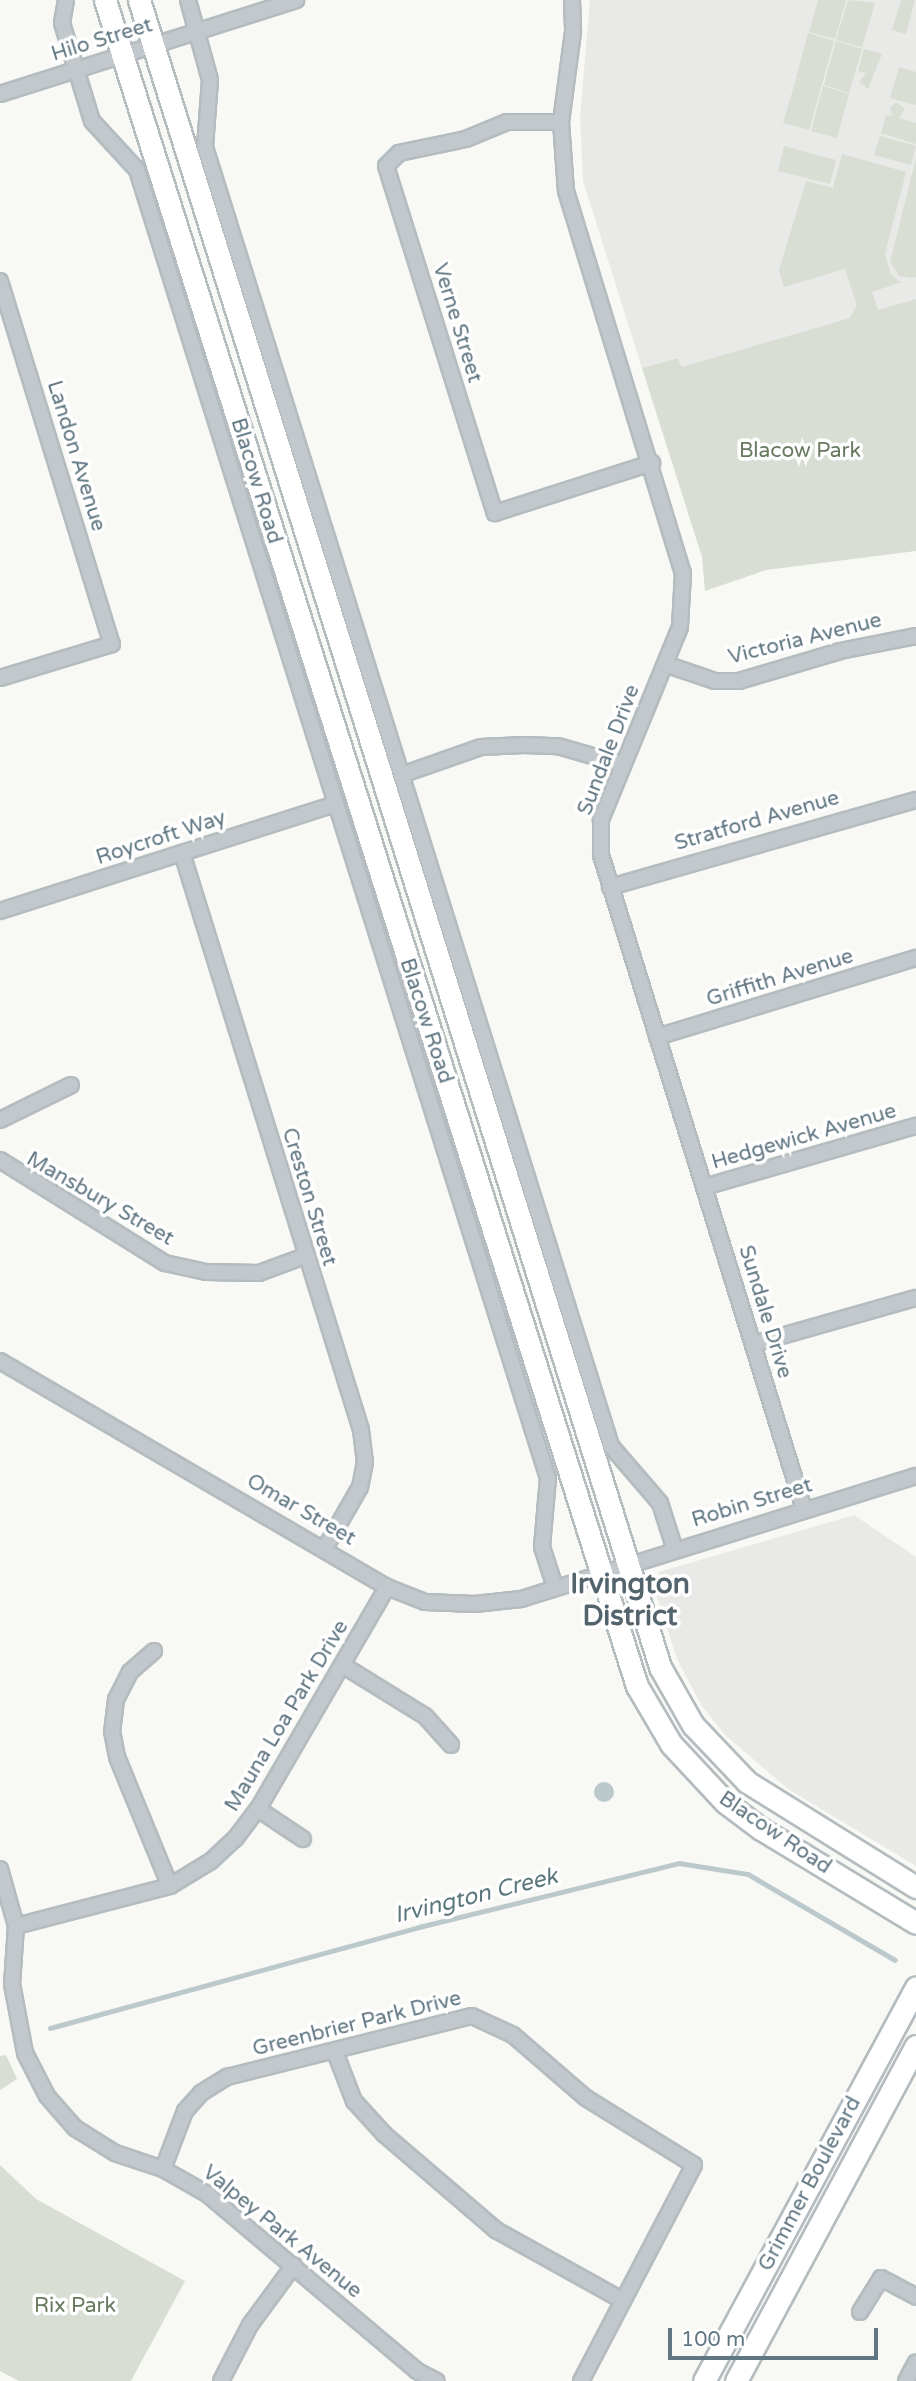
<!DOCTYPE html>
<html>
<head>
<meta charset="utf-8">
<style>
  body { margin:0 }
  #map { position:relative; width:916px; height:2381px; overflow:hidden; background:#f8f8f4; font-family:"Varela Round",sans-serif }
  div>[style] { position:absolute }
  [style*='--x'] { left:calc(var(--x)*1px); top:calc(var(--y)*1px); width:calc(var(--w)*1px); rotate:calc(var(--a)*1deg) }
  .built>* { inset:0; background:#e9e9e8 }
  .green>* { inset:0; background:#d8ded3 }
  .water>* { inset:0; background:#bbc9cd }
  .round { border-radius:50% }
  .stream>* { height:4.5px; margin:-2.25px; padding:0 2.25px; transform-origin:2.25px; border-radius:2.25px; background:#bbc9cd }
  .roads { filter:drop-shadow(2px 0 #b4bcc0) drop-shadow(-2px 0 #b4bcc0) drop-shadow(0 2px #b4bcc0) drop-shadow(0 -2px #b4bcc0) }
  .street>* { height:14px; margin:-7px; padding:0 7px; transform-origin:7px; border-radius:7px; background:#c2c8cb }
  .secondary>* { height:21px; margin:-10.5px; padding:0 10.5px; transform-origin:10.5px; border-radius:10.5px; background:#fff }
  span { translate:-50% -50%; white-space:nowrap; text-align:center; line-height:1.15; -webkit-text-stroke:7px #fff; paint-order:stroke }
  .street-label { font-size:21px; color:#607682 }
  .park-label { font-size:21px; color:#677a60 }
  .water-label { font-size:23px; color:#5b777d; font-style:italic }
  .district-label { font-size:28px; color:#53646d; font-weight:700 }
  .scale { position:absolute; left:668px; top:2328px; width:210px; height:32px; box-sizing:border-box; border:4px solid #607682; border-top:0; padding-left:9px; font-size:21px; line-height:24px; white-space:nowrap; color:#607682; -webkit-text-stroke:5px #fff; paint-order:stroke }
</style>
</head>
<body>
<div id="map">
  <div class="built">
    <i style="clip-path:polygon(590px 0,916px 0,916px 299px,681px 368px,676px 358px,642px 368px,583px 181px,580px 117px)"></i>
    <i style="clip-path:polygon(854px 1515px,916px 1557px,916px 1866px,788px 1789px,725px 1735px,701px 1705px,677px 1659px,654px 1587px,659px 1572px)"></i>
  </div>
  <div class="green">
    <i style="clip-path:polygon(818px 0,846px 0,835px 39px,809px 32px)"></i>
    <i style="clip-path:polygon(848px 0,875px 3px,862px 47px,836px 40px)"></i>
    <i style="clip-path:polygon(901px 0,915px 0,906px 34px,892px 30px)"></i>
    <i style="clip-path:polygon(808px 33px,834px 41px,809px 130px,783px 123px,796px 79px,806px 81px,796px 78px)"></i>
    <i style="clip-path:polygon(836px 41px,862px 49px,849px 93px,824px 85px)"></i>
    <i style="clip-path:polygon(864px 49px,882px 54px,868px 89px,859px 82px,866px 73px,858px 71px)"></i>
    <i style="clip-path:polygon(899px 67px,916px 72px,916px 105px,890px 98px)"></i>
    <i style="clip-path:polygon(823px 86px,849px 94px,837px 138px,811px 131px)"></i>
    <i style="clip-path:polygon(896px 102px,905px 109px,899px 118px,916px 123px,916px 144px,881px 133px,886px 115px,892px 116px,890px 108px)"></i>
    <i style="clip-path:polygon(880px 136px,916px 146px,911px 165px,874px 155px)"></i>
    <i style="clip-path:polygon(784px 146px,836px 160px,830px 184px,778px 171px)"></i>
    <i style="clip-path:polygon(842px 154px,906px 172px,885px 254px,891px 275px,901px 282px,872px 292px,878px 310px,916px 299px,916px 551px,766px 570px,705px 591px,702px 557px,642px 368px,677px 358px,682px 367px,850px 318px,857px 305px,845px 269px,784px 287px,779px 270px,806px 181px,833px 188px)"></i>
    <i style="clip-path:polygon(916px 158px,916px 277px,912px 278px,899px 276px,890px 262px)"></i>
    <i style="clip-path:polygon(6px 2055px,17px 2079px,0 2090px,0 2056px)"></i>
    <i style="clip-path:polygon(0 2165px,36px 2199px,185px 2281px,131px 2381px,19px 2381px,0 2371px)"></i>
  </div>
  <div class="water">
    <i class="round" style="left:594px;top:1782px;width:20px;height:20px"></i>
  </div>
  <div class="stream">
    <i style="--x:50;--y:2028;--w:383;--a:-15.3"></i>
    <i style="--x:419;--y:1927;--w:268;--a:-13.8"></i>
    <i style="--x:679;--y:1863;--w:70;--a:9.1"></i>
    <i style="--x:748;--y:1874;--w:170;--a:30.3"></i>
  </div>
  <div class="roads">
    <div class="street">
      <i style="--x:66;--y:0;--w:23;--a:100"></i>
      <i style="--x:62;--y:23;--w:102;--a:73"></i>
      <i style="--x:92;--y:121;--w:67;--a:47.4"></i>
      <i style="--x:137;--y:170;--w:1371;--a:72.56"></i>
      <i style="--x:548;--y:1478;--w:69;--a:95"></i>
      <i style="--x:542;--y:1547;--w:42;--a:72"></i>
      <i style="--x:188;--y:0;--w:83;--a:74.6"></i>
      <i style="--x:210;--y:80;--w:67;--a:94.3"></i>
      <i style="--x:205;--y:147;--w:1361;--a:72.64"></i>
      <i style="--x:611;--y:1446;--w:75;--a:49.3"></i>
      <i style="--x:660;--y:1503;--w:49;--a:72.3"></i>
      <i style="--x:572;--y:0;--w:32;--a:88"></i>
      <i style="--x:573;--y:32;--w:91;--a:97.6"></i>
      <i style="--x:561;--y:122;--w:69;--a:85.9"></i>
      <i style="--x:566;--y:191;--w:400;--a:73"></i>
      <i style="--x:683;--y:573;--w:54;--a:93.2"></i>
      <i style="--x:680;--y:627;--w:209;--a:112.3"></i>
      <i style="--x:601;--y:820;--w:35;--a:90"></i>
      <i style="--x:601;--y:855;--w:685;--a:72.76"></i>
      <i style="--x:0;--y:94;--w:311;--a:-17.6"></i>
      <i style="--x:561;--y:122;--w:54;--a:180"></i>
      <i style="--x:507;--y:122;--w:44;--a:157.5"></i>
      <i style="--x:466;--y:139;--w:68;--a:168.2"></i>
      <i style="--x:399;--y:153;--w:18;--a:135"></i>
      <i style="--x:386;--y:166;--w:364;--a:72.6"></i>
      <i style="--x:495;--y:513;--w:165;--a:-17.7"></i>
      <i style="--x:0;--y:281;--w:380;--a:72.9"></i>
      <i style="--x:112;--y:644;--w:117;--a:163.1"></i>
      <i style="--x:665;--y:664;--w:53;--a:18.8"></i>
      <i style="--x:715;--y:681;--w:24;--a:0"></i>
      <i style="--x:739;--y:681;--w:105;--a:-16.5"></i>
      <i style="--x:840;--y:651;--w:77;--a:-11.2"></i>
      <i style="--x:404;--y:774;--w:82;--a:-19.3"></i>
      <i style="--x:481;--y:747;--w:43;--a:-2.7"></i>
      <i style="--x:524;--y:745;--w:34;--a:2"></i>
      <i style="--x:558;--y:746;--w:68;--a:16.3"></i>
      <i style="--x:182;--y:853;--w:604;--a:72.76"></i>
      <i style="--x:361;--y:1430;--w:32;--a:83"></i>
      <i style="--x:365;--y:1462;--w:25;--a:101"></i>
      <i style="--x:360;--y:1487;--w:70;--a:119.8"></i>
      <i style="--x:610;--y:887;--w:318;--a:-15.9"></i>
      <i style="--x:0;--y:911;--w:352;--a:-17.7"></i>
      <i style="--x:657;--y:1037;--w:271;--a:-17"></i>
      <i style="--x:0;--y:1120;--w:79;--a:-26.2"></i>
      <i style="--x:0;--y:1160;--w:195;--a:32"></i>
      <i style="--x:165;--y:1263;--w:42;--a:12.4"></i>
      <i style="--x:206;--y:1272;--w:53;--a:1.1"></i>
      <i style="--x:259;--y:1273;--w:49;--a:-20.3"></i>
      <i style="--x:704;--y:1187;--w:221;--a:-16.1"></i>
      <i style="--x:753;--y:1344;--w:169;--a:-15.8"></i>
      <i style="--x:0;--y:1361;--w:448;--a:30.3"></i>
      <i style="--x:387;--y:1587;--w:41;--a:21.5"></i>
      <i style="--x:425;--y:1602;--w:50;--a:2.3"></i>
      <i style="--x:475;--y:1604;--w:46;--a:-6.2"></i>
      <i style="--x:521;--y:1599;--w:414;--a:-17.3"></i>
      <i style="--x:154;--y:1651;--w:32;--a:139"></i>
      <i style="--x:130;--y:1672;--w:31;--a:117"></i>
      <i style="--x:116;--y:1700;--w:31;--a:97"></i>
      <i style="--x:112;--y:1731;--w:26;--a:79"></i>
      <i style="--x:117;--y:1757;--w:139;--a:67.7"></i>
      <i style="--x:344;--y:1666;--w:95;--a:31.7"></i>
      <i style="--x:425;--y:1716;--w:39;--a:48"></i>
      <i style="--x:258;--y:1809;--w:54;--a:33.7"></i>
      <i style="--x:0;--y:1869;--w:59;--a:74.3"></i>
      <i style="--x:16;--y:1926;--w:58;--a:93.9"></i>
      <i style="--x:12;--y:1984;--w:70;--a:79.3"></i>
      <i style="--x:25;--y:2053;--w:48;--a:62.9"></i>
      <i style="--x:47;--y:2096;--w:43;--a:48.8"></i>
      <i style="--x:75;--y:2128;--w:47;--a:32"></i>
      <i style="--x:115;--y:2153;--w:51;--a:18.4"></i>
      <i style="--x:163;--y:2169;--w:51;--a:29.6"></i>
      <i style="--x:207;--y:2194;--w:275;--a:40.1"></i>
      <i style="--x:417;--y:2371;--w:22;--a:27"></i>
      <i style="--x:16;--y:1926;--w:159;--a:-14.6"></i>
      <i style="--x:170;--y:1886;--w:48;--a:-31.4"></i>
      <i style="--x:211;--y:1861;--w:33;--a:-43"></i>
      <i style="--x:235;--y:1839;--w:38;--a:-53"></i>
      <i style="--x:258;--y:1809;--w:257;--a:-59.8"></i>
      <i style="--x:335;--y:2052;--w:53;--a:68.8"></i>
      <i style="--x:354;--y:2101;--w:45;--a:47.7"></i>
      <i style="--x:384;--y:2134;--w:148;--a:40.6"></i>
      <i style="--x:496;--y:2230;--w:144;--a:29.1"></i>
      <i style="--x:163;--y:2169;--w:62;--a:-69.2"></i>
      <i style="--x:185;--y:2111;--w:24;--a:-48"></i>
      <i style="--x:201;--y:2093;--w:31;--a:-32"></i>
      <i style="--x:227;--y:2077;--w:252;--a:-14"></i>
      <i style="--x:472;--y:2016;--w:45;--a:24.9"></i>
      <i style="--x:513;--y:2035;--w:96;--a:40.8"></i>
      <i style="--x:586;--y:2098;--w:127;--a:31.8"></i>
      <i style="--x:694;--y:2165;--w:244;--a:117.6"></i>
      <i style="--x:860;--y:2312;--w:40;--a:-58"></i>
      <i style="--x:881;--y:2278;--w:40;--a:28"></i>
      <i style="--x:221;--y:2381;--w:63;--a:-62.6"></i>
      <i style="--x:250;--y:2325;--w:74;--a:-53.7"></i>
      <i style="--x:906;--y:2381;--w:21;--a:-62"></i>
    </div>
    <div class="secondary">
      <i style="--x:105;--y:0;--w:1768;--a:72.49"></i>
      <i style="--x:637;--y:1686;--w:67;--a:59.6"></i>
      <i style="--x:671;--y:1744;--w:79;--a:47"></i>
      <i style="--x:725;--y:1802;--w:45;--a:36.9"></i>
      <i style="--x:761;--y:1829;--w:181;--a:31.2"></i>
      <i style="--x:139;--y:0;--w:1747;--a:72.64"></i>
      <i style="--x:660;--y:1667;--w:67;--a:60.4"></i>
      <i style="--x:693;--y:1725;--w:79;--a:46.5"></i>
      <i style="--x:747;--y:1782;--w:199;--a:31.9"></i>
      <i style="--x:704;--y:2381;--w:447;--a:-61.7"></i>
      <i style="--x:736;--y:2381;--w:380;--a:-61.8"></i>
    </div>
  </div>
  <div class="street-label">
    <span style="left:102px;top:40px;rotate:-17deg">Hilo Street</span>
    <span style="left:457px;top:323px;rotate:73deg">Verne Street</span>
    <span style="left:76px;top:456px;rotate:73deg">Landon Avenue</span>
    <span style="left:256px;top:481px;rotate:73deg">Blacow Road</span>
    <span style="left:805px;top:639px;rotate:-14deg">Victoria Avenue</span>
    <span style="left:609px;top:750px;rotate:-69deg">Sundale Drive</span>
    <span style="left:757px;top:821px;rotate:-16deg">Stratford Avenue</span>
    <span style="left:161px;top:838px;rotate:-18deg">Roycroft Way</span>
    <span style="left:780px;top:978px;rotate:-17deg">Griffith Avenue</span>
    <span style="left:426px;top:1021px;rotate:72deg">Blacow Road</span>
    <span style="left:804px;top:1137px;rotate:-16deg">Hedgewick Avenue</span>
    <span style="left:309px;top:1197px;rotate:73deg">Creston Street</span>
    <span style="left:100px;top:1199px;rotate:30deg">Mansbury Street</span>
    <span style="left:765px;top:1312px;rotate:73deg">Sundale Drive</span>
    <span style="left:752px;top:1503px;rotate:-17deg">Robin Street</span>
    <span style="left:301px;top:1510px;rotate:30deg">Omar Street</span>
    <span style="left:287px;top:1716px;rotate:-59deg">Mauna Loa Park Drive</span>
    <span style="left:775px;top:1833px;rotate:34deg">Blacow Road</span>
    <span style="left:357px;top:2024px;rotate:-14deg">Greenbrier Park Drive</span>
    <span style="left:810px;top:2184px;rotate:-62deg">Grimmer Boulevard</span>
    <span style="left:282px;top:2232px;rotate:39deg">Valpey Park Avenue</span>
  </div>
  <div class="park-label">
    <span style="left:800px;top:451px">Blacow Park</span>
    <span style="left:75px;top:2306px">Rix Park</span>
  </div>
  <div class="water-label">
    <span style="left:476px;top:1896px;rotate:-14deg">Irvington Creek</span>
  </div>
  <div class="district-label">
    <span style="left:630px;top:1600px">Irvington<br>District</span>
  </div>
  <div class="scale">100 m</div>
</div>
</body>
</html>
